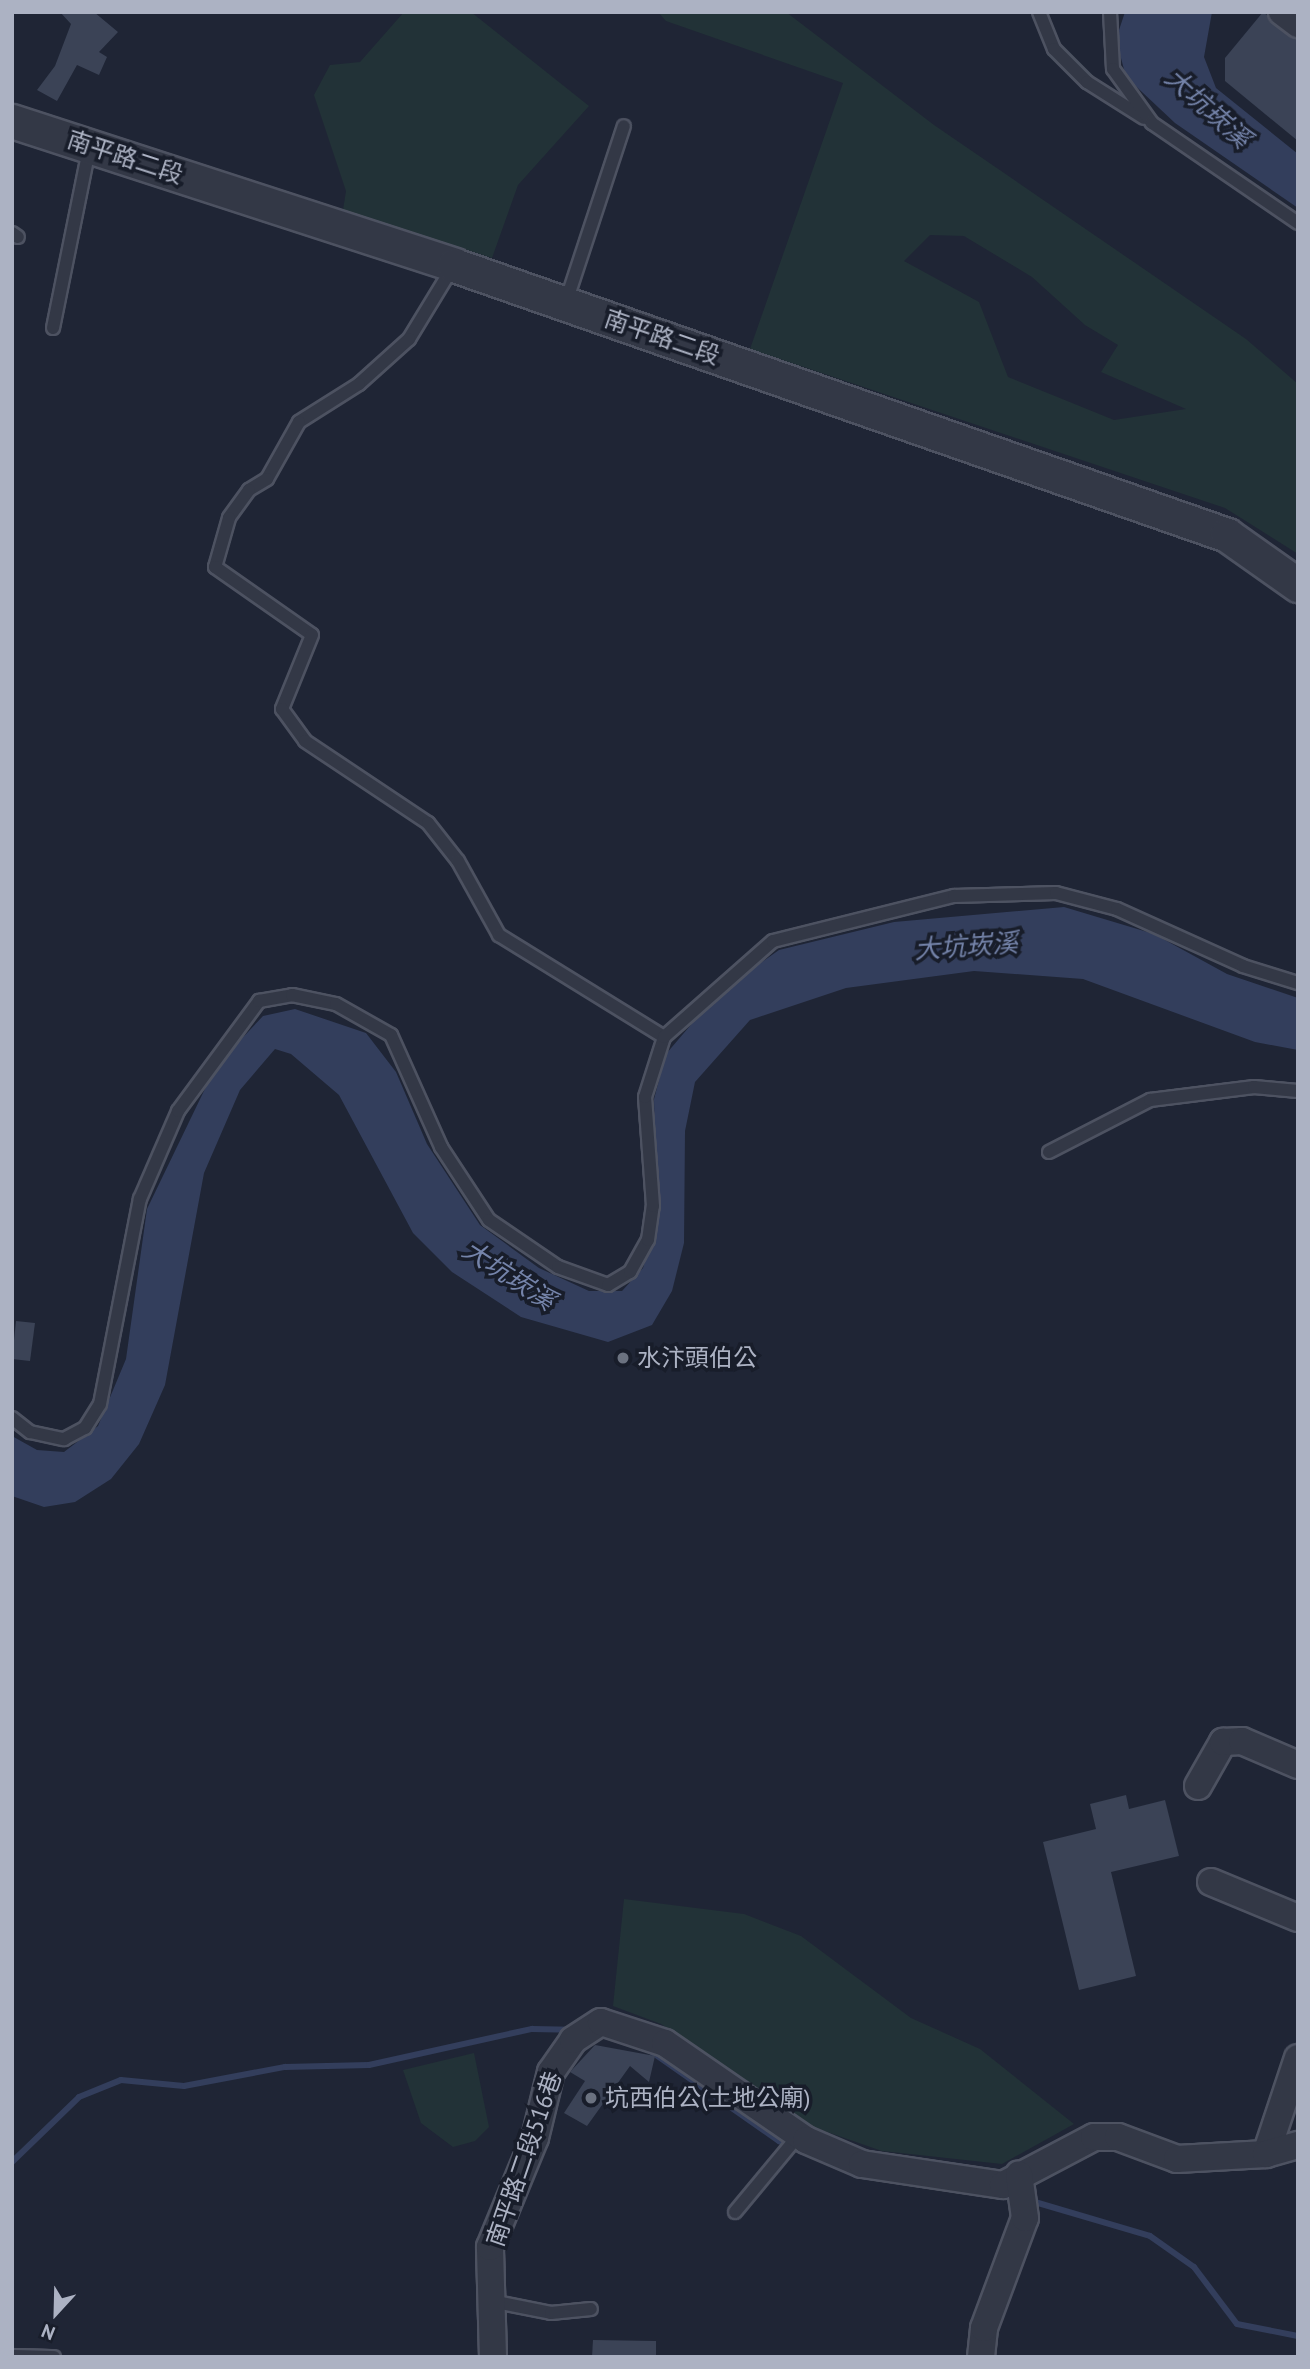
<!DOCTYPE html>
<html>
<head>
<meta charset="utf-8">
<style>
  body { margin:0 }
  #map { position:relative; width:1310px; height:2369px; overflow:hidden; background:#1f2535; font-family:"PT Sans","Noto Sans TC",sans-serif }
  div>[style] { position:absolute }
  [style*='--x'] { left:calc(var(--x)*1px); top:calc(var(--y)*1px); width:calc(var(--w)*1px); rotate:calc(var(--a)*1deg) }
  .green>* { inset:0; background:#223237 }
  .water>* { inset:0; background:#333e5c }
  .stream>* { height:6px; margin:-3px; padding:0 3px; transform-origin:3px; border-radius:3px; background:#333e5c }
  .building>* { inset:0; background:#3b4356 }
  .roads { filter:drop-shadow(2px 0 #4d5261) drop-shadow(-2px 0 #4d5261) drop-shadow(0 2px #4d5261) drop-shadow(0 -2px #4d5261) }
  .service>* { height:12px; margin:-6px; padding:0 6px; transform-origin:6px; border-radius:6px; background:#333846 }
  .minor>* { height:26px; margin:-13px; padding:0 13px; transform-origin:13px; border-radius:13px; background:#333846 }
  .tertiary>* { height:33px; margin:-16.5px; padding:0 16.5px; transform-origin:16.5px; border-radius:16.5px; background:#333846 }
  .dots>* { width:19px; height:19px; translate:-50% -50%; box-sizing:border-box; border:4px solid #181d2a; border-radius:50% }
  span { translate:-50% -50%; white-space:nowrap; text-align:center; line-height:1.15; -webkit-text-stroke:7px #181d2a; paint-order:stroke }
  .street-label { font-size:24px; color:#acb2c3 }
  .poi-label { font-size:24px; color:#acb2c3 }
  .left { translate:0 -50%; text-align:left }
  .water-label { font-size:26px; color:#7584aa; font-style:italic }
  .frame { position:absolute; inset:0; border:14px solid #acb2c3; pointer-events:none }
  .north { position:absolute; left:21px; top:2278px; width:70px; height:70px; -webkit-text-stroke:5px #181d2a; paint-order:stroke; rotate:202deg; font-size:19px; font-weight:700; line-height:28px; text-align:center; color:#acb2c3 }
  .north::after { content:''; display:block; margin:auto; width:24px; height:32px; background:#acb2c3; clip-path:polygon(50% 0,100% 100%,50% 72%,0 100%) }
</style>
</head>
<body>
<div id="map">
  <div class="green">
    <i style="clip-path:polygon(404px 12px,471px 12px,589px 106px,518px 185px,492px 258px,343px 210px,346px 191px,314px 95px,330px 65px,360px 62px)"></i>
    <i style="clip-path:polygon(evenodd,658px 12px,786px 12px,934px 125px,1246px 339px,1298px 384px,1298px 554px,1225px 508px,750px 349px,843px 83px,666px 21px,658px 12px,930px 235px,964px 236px,1032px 277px,1085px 325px,1118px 345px,1101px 372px,1186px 409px,1114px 420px,1008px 377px,979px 302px,904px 261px,930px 235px)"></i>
    <i style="clip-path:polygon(624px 1899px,744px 1914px,801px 1936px,911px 2018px,980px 2049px,1074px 2124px,1002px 2164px,882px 2151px,807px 2125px,661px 2024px,613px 2006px)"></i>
    <i style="clip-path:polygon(474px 2053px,489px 2127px,475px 2141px,453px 2147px,421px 2123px,403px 2070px)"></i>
  </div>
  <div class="water">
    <i style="clip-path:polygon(1125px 12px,1212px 12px,1204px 57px,1216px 88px,1298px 154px,1298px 208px,1175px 123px,1126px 77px,1116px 39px)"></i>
    <i style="clip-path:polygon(1064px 907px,1154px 934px,1227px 974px,1298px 998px,1298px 1050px,1255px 1042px,1083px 979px,974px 971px,846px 988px,750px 1020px,695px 1082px,685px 1131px,684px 1243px,672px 1291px,652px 1325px,608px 1342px,521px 1317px,452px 1272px,413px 1233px,339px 1095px,291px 1054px,275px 1049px,240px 1090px,204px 1173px,165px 1385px,139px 1444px,111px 1479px,75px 1502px,44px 1507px,12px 1496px,12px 1436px,37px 1450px,64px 1452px,98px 1426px,126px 1359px,147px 1209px,216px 1066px,263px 1016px,295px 1009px,366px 1033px,396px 1072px,427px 1144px,480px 1225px,539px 1268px,589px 1291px,622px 1291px,643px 1268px,656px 1225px,654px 1099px,666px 1054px,718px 993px,779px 950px,894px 922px)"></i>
  </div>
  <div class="stream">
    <i style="--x:649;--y:2050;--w:159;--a:35"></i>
    <i style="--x:779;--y:2141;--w:64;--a:23.8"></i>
    <i style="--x:12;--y:2162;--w:93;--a:-44.1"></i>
    <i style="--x:79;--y:2097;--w:45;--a:-22"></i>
    <i style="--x:121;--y:2080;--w:63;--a:5.4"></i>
    <i style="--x:184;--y:2086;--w:103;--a:-10.7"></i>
    <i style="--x:285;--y:2067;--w:84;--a:-1.4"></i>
    <i style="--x:369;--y:2065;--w:167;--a:-12.5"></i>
    <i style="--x:532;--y:2029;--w:39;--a:1"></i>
    <i style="--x:1028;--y:2200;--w:127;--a:16.4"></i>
    <i style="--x:1150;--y:2236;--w:54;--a:35.2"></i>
    <i style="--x:1194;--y:2267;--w:71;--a:53"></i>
    <i style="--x:1237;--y:2324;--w:62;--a:11.1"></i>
  </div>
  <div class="building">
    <i style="clip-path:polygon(60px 12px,94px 12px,118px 32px,99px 52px,107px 57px,99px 75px,77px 65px,57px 101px,37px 90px,55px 66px,71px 24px)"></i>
    <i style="clip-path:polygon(1263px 12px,1298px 39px,1298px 141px,1225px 81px,1225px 58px)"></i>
    <i style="clip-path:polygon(16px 1321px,35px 1323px,30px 1361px,12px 1359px)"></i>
    <i style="clip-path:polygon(1126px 1795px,1129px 1809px,1165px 1800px,1179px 1856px,1111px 1872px,1136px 1976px,1079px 1990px,1043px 1842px,1096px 1829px,1090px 1804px)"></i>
    <i style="clip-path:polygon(595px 2045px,655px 2056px,649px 2082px,630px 2066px,587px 2126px,564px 2113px,585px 2081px,570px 2072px)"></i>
    <i style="clip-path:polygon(593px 2340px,656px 2341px,656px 2357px,592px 2357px)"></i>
  </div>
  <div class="roads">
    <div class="service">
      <i style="--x:1039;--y:12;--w:40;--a:68"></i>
      <i style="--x:1054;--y:49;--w:47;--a:45"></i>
      <i style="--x:1087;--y:82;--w:67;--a:32.3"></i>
      <i style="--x:1110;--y:12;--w:57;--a:87"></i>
      <i style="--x:1113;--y:69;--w:67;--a:54.2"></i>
      <i style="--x:1152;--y:123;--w:177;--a:34.4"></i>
      <i style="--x:12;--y:233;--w:7;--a:34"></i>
      <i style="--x:454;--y:265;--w:87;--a:121.3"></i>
      <i style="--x:409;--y:339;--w:67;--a:138"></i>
      <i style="--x:359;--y:384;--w:71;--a:147.7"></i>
      <i style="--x:299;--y:422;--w:65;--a:119.3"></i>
      <i style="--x:267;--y:479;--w:21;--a:149"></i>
      <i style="--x:249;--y:490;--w:34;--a:126"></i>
      <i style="--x:229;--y:518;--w:51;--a:105.9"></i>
      <i style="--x:215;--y:567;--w:118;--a:35"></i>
      <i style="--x:312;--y:635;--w:80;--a:112.1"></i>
      <i style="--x:282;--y:709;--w:39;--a:54"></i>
      <i style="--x:305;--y:741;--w:148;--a:33.7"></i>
      <i style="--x:428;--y:823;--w:48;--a:51.7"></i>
      <i style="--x:458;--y:861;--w:85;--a:61"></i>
      <i style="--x:499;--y:935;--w:194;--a:31.7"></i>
      <i style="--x:566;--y:302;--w:185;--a:-71.8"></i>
      <i style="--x:53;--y:328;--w:183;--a:-78.6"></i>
      <i style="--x:1049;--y:1152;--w:114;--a:-27.2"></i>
      <i style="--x:1150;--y:1100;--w:105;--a:-7.1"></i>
      <i style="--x:1254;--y:1087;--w:44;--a:5.2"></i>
      <i style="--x:12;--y:1418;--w:23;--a:38"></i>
      <i style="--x:30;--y:1432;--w:35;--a:12"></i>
      <i style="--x:64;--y:1439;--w:24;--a:-28"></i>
      <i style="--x:85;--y:1428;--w:28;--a:-58"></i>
      <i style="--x:100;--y:1404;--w:209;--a:-79"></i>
      <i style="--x:140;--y:1199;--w:96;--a:-66.6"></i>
      <i style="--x:178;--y:1111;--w:137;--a:-53.6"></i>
      <i style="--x:259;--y:1001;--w:34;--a:-10"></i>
      <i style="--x:292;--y:995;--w:45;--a:11.6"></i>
      <i style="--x:336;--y:1004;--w:63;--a:29.4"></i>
      <i style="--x:391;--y:1035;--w:123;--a:65.9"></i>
      <i style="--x:441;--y:1147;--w:87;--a:56.7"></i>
      <i style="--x:489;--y:1220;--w:83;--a:34.3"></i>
      <i style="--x:558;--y:1267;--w:53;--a:19.8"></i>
      <i style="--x:608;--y:1285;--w:26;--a:-31"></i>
      <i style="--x:630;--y:1272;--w:37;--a:-61"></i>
      <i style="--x:648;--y:1240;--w:34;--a:-82"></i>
      <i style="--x:653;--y:1206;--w:109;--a:-94.2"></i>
      <i style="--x:645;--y:1097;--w:63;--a:-72.4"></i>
      <i style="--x:664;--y:1037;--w:145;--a:-41.4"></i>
      <i style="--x:773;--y:941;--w:187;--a:-14"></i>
      <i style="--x:954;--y:896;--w:102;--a:-1.7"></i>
      <i style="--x:1056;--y:893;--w:63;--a:14.7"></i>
      <i style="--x:1117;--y:909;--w:138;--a:24.3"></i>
      <i style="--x:1243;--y:966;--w:58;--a:17.2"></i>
      <i style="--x:735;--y:2212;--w:99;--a:-50.3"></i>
      <i style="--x:491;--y:2301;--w:61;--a:11.3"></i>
      <i style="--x:551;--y:2313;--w:40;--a:-5.7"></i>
      <i style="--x:12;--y:2356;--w:42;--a:1.4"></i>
    </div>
    <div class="minor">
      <i style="--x:1282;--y:12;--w:20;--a:37"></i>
      <i style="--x:1198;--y:1786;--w:51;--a:-60.4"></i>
      <i style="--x:1223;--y:1742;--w:19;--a:-3"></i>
      <i style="--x:1242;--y:1741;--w:61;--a:23.2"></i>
      <i style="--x:1211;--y:1882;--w:94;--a:22.5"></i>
      <i style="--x:1266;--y:2154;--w:101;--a:-71.6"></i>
      <i style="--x:493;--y:2357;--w:110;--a:-91.6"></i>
      <i style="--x:490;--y:2247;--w:118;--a:-67.6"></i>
      <i style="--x:535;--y:2138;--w:68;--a:-76.4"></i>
      <i style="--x:551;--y:2072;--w:39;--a:-55"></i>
      <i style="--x:573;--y:2040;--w:33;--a:-33"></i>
      <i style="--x:601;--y:2022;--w:67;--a:18.2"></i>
      <i style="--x:665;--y:2043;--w:171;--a:34.5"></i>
      <i style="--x:806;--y:2140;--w:61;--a:23.2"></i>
      <i style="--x:862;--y:2164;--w:143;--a:8.5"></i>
      <i style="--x:1003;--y:2185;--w:103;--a:-27.8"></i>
      <i style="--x:1094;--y:2137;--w:24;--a:0"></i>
      <i style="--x:1118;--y:2137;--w:63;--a:20.4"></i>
      <i style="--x:1177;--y:2159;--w:89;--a:-3.2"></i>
      <i style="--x:1266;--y:2154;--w:33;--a:-16"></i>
      <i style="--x:981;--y:2357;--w:29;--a:-84"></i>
      <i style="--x:984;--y:2328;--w:117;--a:-69.6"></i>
      <i style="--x:1025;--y:2218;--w:44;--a:-97.8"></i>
    </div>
    <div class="tertiary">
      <i style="--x:12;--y:121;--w:465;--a:18"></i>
      <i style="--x:454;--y:265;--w:819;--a:19.25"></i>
      <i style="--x:1227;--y:535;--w:87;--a:35.2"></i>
    </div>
  </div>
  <div class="dots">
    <i style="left:623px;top:1358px;background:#6b7280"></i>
    <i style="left:591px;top:2098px;background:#6b7280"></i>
  </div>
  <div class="street-label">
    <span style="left:125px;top:157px;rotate:18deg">南平路二段</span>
    <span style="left:662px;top:337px;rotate:19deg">南平路二段</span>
    <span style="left:524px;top:2159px;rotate:-71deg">南平路二段516巷</span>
  </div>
  <div class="poi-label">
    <span class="left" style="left:637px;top:1358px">水汴頭伯公</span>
    <span class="left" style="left:605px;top:2098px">坑西伯公(土地公廟)</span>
  </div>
  <div class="water-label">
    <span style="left:1208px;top:108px;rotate:42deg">大坑崁溪</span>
    <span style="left:966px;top:946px;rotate:-4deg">大坑崁溪</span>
    <span style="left:509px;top:1275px;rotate:33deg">大坑崁溪</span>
  </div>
  <div class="frame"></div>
  <div class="north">N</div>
</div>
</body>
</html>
